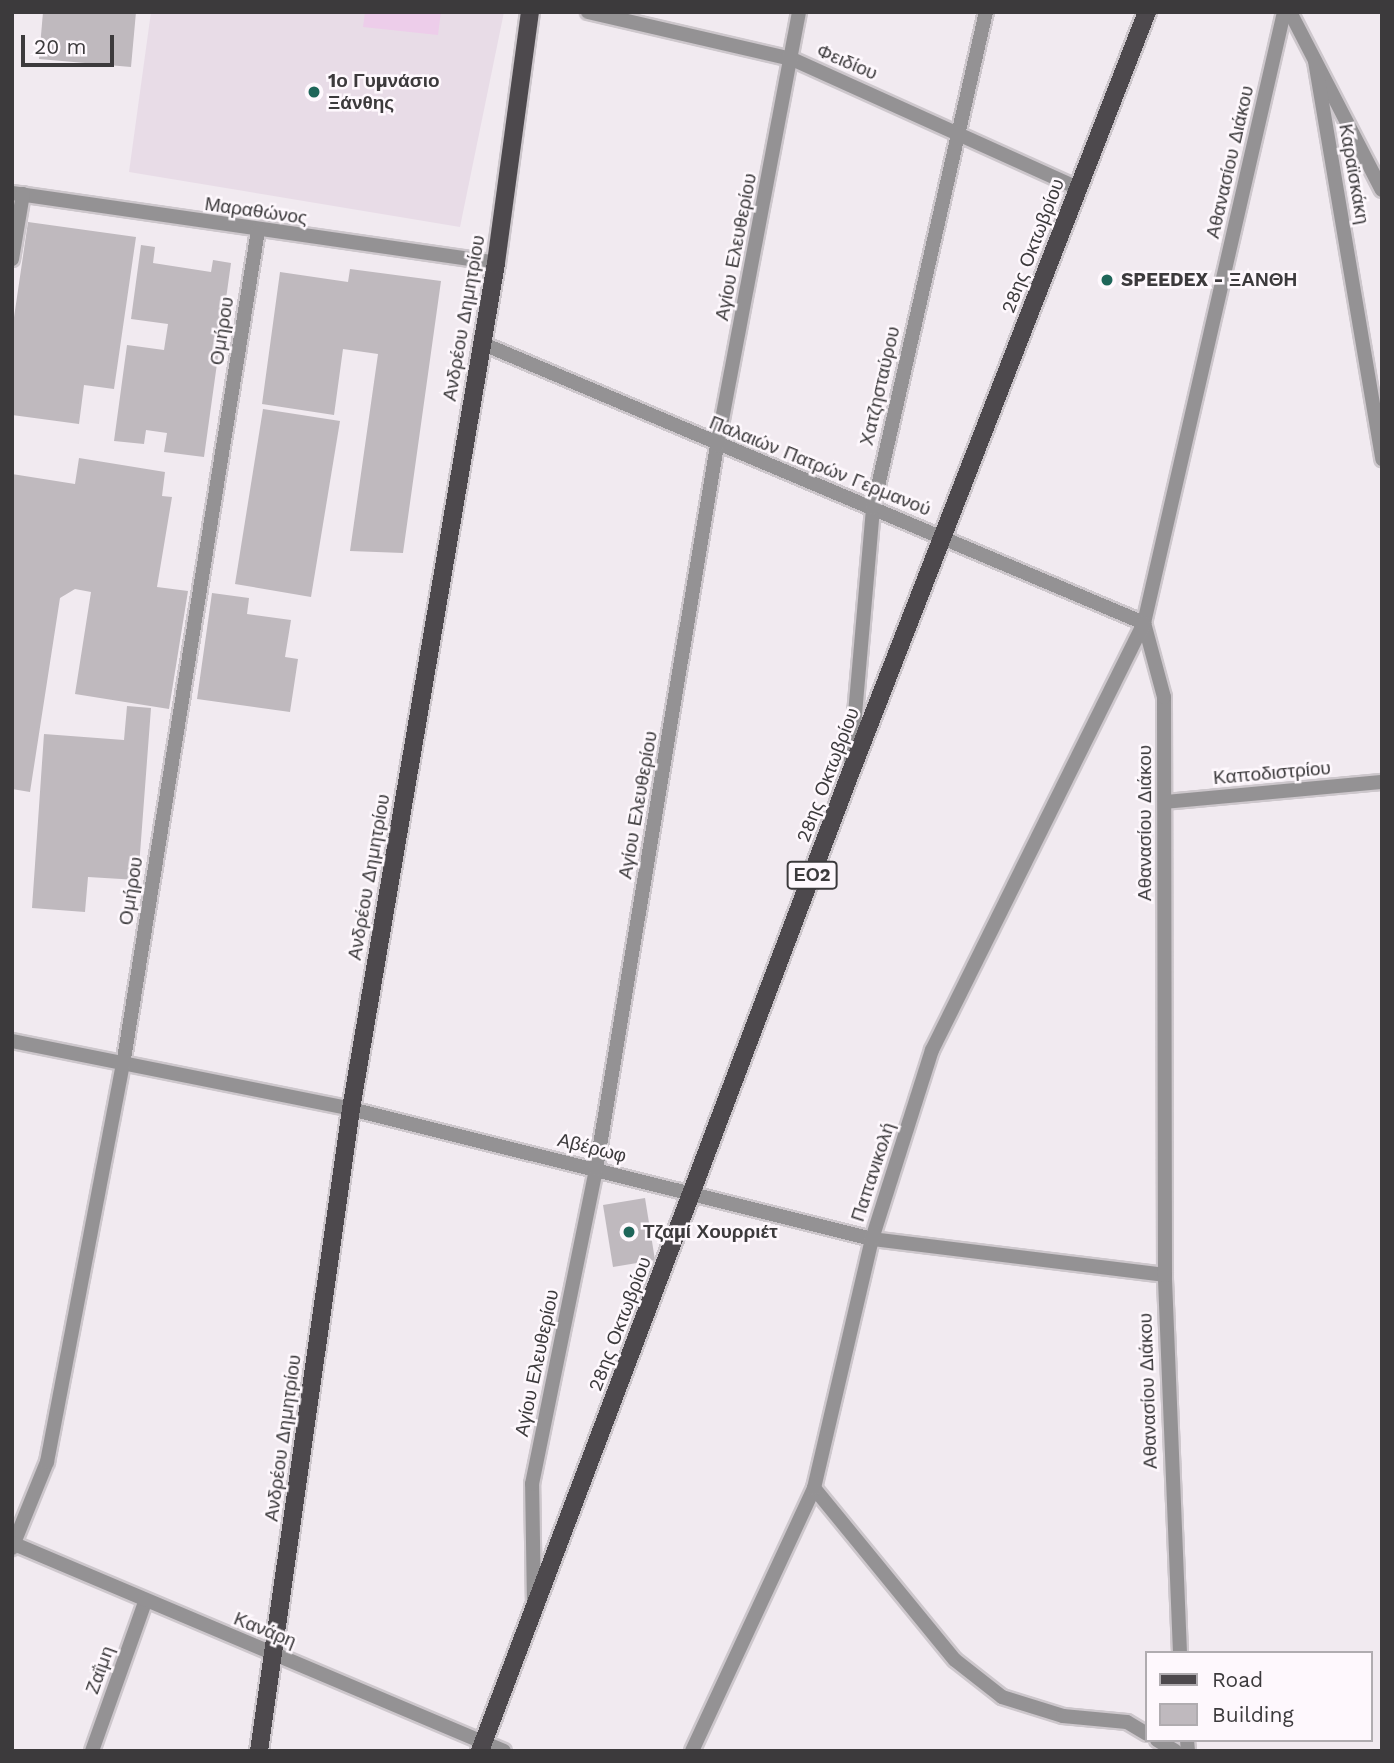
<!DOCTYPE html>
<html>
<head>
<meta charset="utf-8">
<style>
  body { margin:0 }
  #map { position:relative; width:1394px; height:1763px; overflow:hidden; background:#f1eaf0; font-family:"Work Sans",sans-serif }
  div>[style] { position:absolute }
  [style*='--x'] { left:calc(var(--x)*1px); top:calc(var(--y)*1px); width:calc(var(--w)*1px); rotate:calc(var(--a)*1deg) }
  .built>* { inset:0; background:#e8dce7 }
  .green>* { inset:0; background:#edcdea }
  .building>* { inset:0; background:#bfb9be }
  .roads { filter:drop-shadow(2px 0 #cdc7cc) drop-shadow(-2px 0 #cdc7cc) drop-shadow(0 2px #cdc7cc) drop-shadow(0 -2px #cdc7cc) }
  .minor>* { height:14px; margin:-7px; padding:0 7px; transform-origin:7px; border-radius:7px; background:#949294 }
  .tertiary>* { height:14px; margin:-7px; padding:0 7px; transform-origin:7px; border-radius:7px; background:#949294 }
  .primary>* { height:18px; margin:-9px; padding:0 9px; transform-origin:9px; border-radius:9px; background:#4d494d }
  .dots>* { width:19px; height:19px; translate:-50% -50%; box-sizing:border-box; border:4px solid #fef8fd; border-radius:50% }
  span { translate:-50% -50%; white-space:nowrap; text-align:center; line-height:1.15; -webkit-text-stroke:5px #fef8fd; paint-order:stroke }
  .shield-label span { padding:2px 5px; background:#fef8fd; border:2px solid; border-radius:5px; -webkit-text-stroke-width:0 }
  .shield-label { font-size:18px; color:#3c3a3c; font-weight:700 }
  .street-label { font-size:19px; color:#3c3a3c }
  .poi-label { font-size:19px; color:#3c3a3c; font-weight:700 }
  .left { translate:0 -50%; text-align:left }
  .frame { position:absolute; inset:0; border:14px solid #3c3a3c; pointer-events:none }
  .legend { position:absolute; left:1145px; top:1651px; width:228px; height:91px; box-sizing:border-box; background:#fef8fd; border:2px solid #b0acb0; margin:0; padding:9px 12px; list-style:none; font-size:21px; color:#3c3a3c }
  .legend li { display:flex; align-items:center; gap:14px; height:35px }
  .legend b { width:35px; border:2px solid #b0acb0 }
  .scale { position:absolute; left:21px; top:35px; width:93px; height:32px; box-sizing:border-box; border:4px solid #3c3a3c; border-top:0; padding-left:9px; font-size:21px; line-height:24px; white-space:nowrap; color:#3c3a3c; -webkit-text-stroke:5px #fef8fd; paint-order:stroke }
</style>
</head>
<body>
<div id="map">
  <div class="built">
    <i style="clip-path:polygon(151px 12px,504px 12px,460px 227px,129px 172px)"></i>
  </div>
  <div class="green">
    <i style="clip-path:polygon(365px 12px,441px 12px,438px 35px,363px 27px)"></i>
  </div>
  <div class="building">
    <i style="clip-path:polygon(43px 12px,136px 12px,131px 67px,39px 59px)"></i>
    <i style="clip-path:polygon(28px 222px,136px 237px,114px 389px,84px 385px,79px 424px,12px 415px,12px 331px)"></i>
    <i style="clip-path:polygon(141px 245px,155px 247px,153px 263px,211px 272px,213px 260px,231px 263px,204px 457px,164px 452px,167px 433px,146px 430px,144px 444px,114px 441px,127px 345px,164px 350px,168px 324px,131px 319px)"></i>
    <i style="clip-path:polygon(350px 269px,441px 281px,403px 553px,350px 551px,378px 354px,343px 349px,334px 415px,262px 404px,280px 272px,348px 282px)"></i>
    <i style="clip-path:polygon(263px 409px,340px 421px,311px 597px,235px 584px)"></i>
    <i style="clip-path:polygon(79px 458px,165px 472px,162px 496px,172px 497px,157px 587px,188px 591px,169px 709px,75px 694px,91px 592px,75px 589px,60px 598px,30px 792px,12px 789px,12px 474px,75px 484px)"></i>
    <i style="clip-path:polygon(212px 593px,249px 598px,247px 614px,291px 620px,285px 657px,298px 659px,290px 712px,197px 699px)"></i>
    <i style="clip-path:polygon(127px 706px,151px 708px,138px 880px,88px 877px,85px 912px,32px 908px,44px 734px,124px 740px)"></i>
    <i style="clip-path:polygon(645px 1198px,655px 1260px,613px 1267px,603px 1205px)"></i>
  </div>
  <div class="roads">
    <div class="minor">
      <i style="--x:588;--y:12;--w:209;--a:13"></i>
      <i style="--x:792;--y:59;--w:314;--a:24.3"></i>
      <i style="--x:1290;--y:12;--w:200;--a:62.7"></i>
      <i style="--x:1315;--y:61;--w:404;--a:80.4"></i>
      <i style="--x:12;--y:193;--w:489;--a:8.2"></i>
      <i style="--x:12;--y:259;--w:66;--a:-80.4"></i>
      <i style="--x:481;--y:343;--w:720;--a:22.9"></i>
      <i style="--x:851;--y:760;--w:253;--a:-85"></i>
      <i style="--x:873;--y:508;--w:509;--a:-77.17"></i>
      <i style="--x:1165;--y:802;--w:218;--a:-5.3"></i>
      <i style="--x:12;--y:1041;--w:346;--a:11.3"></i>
      <i style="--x:351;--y:1109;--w:537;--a:14.01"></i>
      <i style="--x:872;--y:1239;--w:295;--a:7"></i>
      <i style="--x:814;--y:1488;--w:222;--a:50.7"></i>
      <i style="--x:955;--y:1660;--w:60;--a:38.2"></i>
      <i style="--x:1002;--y:1697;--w:64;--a:17.3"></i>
      <i style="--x:1063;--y:1716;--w:64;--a:5.4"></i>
      <i style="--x:1127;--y:1722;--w:23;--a:31"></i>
      <i style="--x:12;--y:1548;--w:93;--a:-67.9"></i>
      <i style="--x:47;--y:1462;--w:404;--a:-79.2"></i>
      <i style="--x:123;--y:1065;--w:845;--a:-80.81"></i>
      <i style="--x:534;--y:1605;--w:121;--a:-90.9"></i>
      <i style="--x:532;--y:1484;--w:321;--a:-78.5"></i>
      <i style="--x:596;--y:1169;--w:733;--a:-80.5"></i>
      <i style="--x:717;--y:446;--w:442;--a:-79.3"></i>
      <i style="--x:1180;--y:1653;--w:378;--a:-92.3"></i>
      <i style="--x:1165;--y:1275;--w:578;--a:-90.1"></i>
      <i style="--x:1164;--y:697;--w:77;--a:-105.1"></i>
      <i style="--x:1144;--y:623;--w:627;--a:-77.09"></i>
      <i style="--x:1157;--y:1740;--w:21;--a:31"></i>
      <i style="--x:1187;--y:1740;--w:11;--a:85"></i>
      <i style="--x:92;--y:1751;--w:158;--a:-70.4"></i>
      <i style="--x:692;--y:1751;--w:290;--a:-65.1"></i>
      <i style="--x:814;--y:1488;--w:256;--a:-76.9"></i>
      <i style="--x:872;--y:1239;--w:198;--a:-72.4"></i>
      <i style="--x:932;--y:1050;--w:477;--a:-63.6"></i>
    </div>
    <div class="tertiary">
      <i style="--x:12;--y:1543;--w:534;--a:22.92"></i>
    </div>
    <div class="primary">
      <i style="--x:259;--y:1751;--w:649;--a:-81.84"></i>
      <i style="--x:351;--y:1109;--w:858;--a:-80.27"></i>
      <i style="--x:496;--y:263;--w:253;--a:-82.3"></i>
      <i style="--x:480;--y:1751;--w:1045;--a:-69.26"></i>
      <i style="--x:850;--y:774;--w:818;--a:-68.71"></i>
    </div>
  </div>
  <div class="dots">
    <i style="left:314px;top:92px;background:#1e6559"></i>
    <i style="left:1107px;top:280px;background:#1e6559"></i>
    <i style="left:629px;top:1232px;background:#1e6559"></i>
  </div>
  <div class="shield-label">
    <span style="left:812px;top:875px">ΕΟ2</span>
  </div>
  <div class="street-label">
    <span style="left:847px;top:62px;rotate:23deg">Φειδίου</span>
    <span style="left:1230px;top:162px;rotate:-77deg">Αθανασίου Διάκου</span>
    <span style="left:1354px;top:174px;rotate:80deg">Καραϊσκάκη</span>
    <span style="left:256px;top:211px;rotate:8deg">Μαραθώνος</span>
    <span style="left:1033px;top:246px;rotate:-69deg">28ης Οκτωβρίου</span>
    <span style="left:736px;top:247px;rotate:-79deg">Αγίου Ελευθερίου</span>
    <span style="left:464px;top:318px;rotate:-80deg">Ανδρέου Δημητρίου</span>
    <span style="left:222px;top:331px;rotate:-81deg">Ομήρου</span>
    <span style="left:880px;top:386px;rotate:-77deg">Χατζησταύρου</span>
    <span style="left:820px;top:466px;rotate:22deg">Παλαιών Πατρών Γερμανού</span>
    <span style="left:1272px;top:773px;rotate:-5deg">Καποδιστρίου</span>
    <span style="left:828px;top:775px;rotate:-69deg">28ης Οκτωβρίου</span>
    <span style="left:638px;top:805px;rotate:-80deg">Αγίου Ελευθερίου</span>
    <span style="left:1145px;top:823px;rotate:-90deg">Αθανασίου Διάκου</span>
    <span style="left:369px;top:877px;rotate:-80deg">Ανδρέου Δημητρίου</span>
    <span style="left:131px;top:891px;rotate:-81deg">Ομήρου</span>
    <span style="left:592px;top:1148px;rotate:14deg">Αβέρωφ</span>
    <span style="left:873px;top:1172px;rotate:-72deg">Παπανικολή</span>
    <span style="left:620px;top:1324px;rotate:-69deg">28ης Οκτωβρίου</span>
    <span style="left:537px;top:1363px;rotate:-78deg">Αγίου Ελευθερίου</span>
    <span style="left:1148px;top:1391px;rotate:-92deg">Αθανασίου Διάκου</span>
    <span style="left:283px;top:1438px;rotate:-82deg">Ανδρέου Δημητρίου</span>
    <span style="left:265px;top:1630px;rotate:22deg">Κανάρη</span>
    <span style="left:100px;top:1670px;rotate:-70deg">Ζαΐμη</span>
  </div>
  <div class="poi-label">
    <span class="left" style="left:328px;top:92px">1ο Γυμνάσιο<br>Ξάνθης</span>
    <span class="left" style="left:1121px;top:280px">SPEEDEX - ΞΑΝΘΗ</span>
    <span class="left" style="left:643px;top:1232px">Τζαμί Χουρριέτ</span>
  </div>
  <div class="frame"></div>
  <ul class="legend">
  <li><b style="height:9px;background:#4d494d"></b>Road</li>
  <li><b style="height:19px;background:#bfb9be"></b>Building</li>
  </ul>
  <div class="scale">20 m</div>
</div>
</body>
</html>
